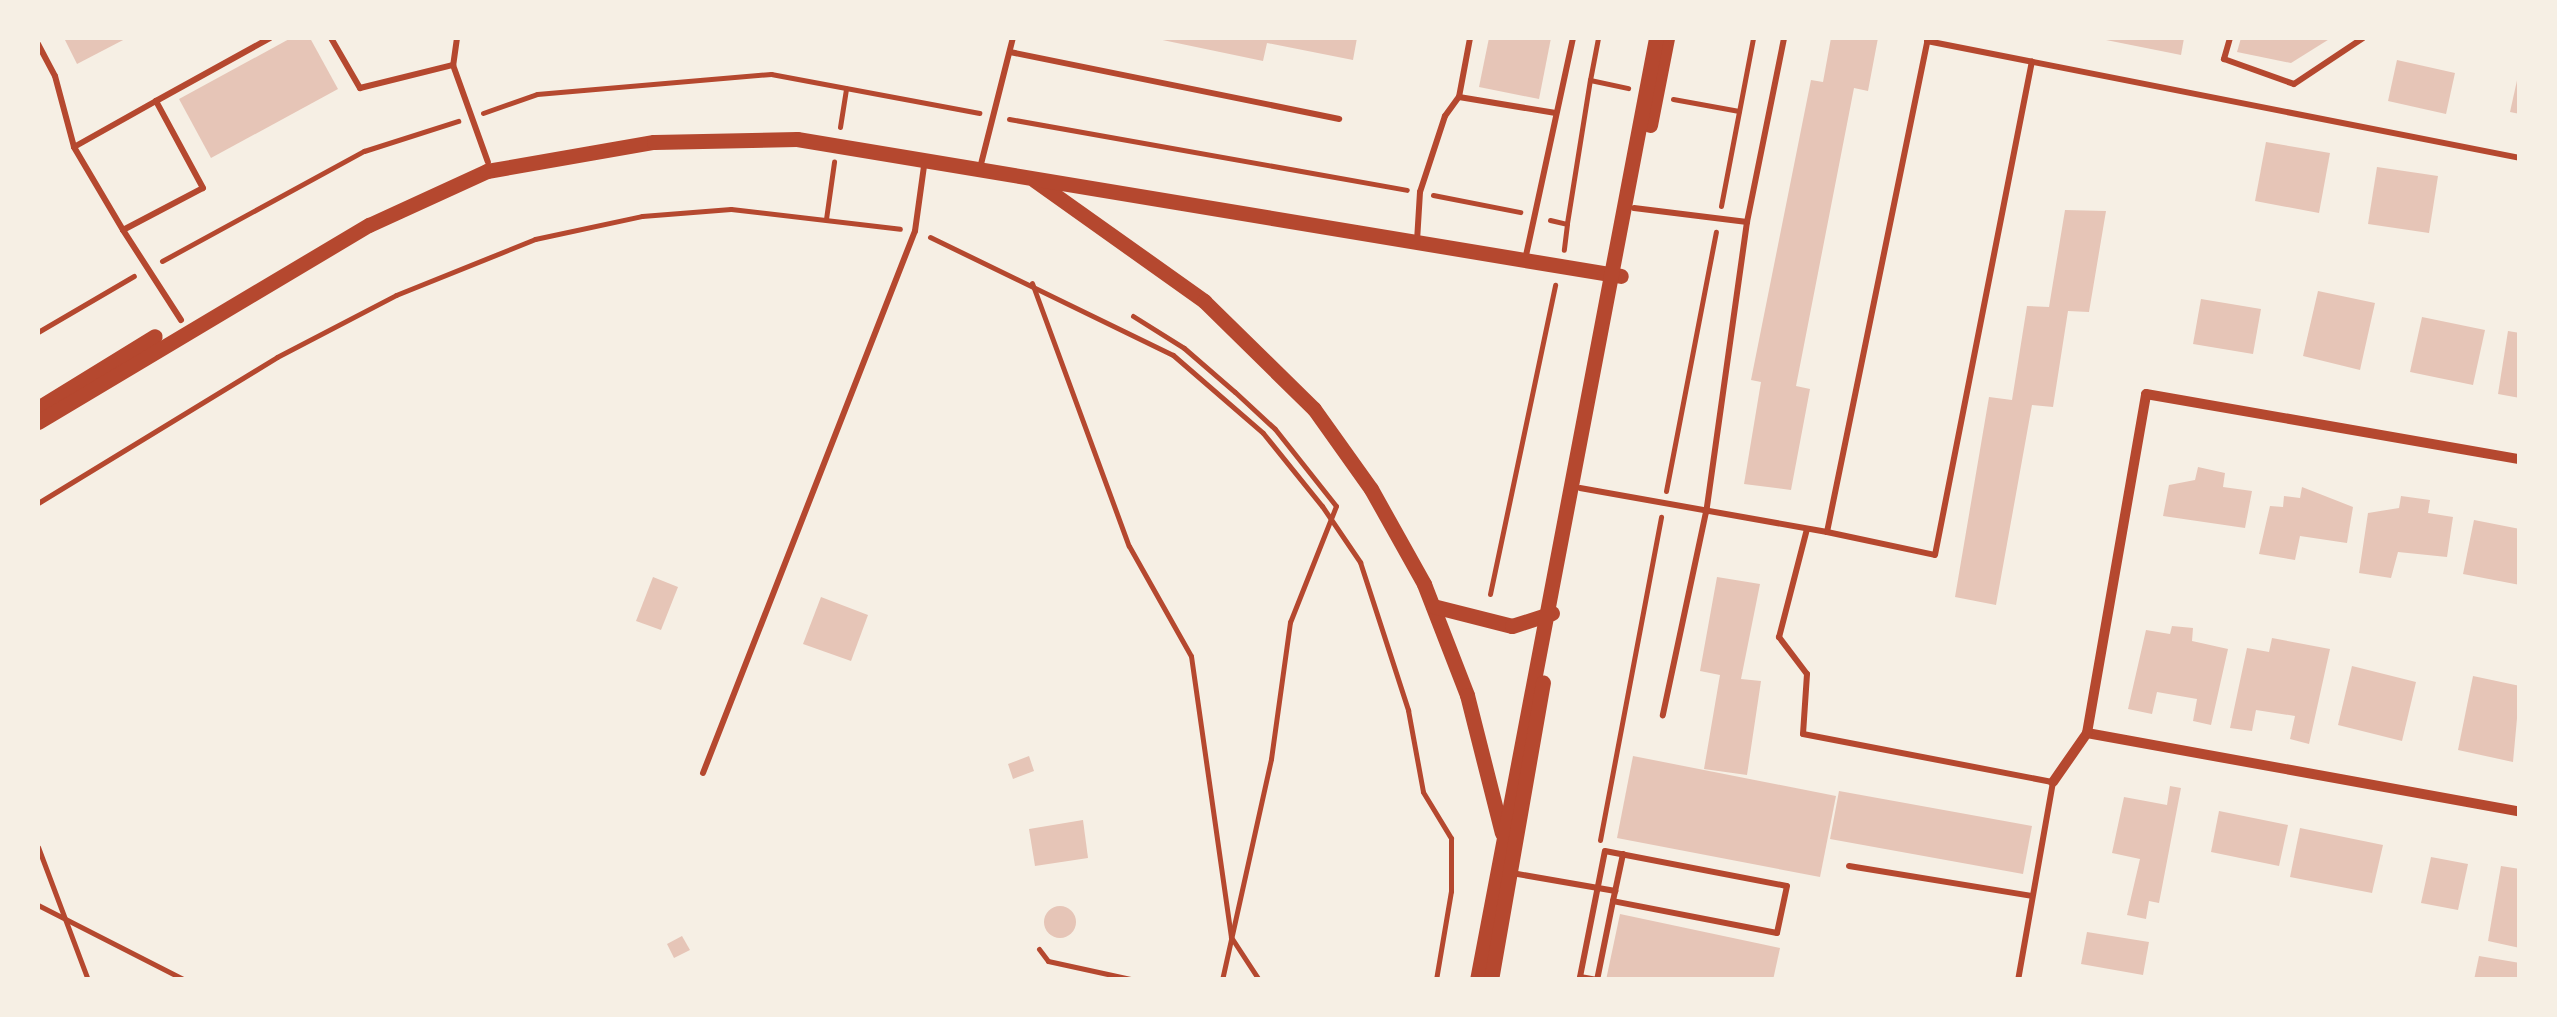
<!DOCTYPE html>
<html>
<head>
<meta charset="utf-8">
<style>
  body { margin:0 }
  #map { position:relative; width:2557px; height:1017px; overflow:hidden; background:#f6efe4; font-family:Lato,sans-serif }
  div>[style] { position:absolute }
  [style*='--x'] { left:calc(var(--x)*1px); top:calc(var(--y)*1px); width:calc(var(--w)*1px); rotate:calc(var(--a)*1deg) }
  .building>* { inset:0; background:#e6c5b7 }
  .round { border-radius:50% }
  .path>* { height:5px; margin:-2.5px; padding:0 2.5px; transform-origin:2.5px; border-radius:2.5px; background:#b5482f }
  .service>* { height:6px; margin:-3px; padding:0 3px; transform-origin:3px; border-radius:3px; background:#b5482f }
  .minor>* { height:10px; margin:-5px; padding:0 5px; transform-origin:5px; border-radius:5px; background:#b5482f }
  .tertiary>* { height:15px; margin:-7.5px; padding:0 7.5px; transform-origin:7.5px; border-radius:7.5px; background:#b5482f }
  span { translate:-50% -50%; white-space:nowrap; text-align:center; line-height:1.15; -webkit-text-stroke:10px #f6efe4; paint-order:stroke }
  .frame { position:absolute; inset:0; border:40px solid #f6efe4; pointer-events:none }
</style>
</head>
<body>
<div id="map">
  <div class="building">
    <i style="clip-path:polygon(64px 38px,127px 38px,77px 64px)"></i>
    <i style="clip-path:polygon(291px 38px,310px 38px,338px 89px,211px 158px,179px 99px)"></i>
    <i style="clip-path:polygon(1153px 38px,1357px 38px,1353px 60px,1267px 43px,1263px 61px)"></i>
    <i style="clip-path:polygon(1489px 38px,1551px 38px,1539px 99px,1479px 87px)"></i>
    <i style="clip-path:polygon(1831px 38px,1878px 38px,1868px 91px,1854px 88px,1796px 386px,1810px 389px,1791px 490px,1744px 484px,1761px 382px,1751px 380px,1811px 80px,1823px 82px)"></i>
    <i style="clip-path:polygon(2096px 38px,2184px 38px,2181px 55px)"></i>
    <i style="clip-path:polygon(2241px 38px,2331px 38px,2291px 63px,2237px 52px)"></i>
    <i style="clip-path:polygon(2397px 60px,2455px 73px,2446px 114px,2388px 101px)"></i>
    <i style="clip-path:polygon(2518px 76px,2520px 76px,2520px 114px,2510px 112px)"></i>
    <i style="clip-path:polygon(2266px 142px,2330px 153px,2319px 213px,2255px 201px)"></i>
    <i style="clip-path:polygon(2377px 167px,2438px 176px,2429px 233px,2368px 224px)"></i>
    <i style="clip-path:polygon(2065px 210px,2106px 211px,2089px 312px,2068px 311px,2053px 407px,2032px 405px,1996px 605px,1955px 597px,1989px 397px,2012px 400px,2027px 306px,2049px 307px)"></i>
    <i style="clip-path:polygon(2318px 291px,2375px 303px,2360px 370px,2303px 356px)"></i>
    <i style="clip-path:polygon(2201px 299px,2261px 309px,2253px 354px,2193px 344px)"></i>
    <i style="clip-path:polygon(2422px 317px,2485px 330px,2473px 385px,2410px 372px)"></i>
    <i style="clip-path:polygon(2508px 331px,2520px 333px,2520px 398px,2498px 394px)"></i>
    <i style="clip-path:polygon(2198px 467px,2225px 473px,2223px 487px,2252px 491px,2245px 528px,2163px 516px,2169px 485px,2195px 480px)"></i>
    <i style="clip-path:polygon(2302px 487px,2353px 507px,2347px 543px,2300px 536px,2295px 560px,2259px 554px,2270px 506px,2283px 507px,2284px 496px,2300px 498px)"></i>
    <i style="clip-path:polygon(2401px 496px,2430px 500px,2428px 513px,2453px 517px,2447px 557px,2398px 552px,2391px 578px,2359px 573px,2368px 513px,2399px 508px)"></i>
    <i style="clip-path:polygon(2474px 520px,2520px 529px,2520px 585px,2463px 574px)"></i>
    <i style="clip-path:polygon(653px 577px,678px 587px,661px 630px,636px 621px)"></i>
    <i style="clip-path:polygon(1717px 577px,1760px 584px,1741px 679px,1761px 681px,1747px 775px,1704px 769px,1720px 675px,1700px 671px)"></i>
    <i style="clip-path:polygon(821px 597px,868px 615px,851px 661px,803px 644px)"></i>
    <i style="clip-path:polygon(2172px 626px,2193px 628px,2192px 641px,2228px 649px,2211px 725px,2193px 721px,2197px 699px,2157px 692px,2152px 714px,2128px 709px,2146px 630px,2170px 634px)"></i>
    <i style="clip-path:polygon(2272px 638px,2330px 649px,2309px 744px,2290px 739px,2295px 716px,2256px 710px,2252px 731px,2230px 728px,2247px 648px,2269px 652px)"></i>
    <i style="clip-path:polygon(2352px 666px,2416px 682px,2402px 741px,2338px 725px)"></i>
    <i style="clip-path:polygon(2473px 676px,2520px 686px,2513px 762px,2458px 750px)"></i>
    <i style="clip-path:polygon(1029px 756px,1034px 771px,1013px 779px,1008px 764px)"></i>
    <i style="clip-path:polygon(1633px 756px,1836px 796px,1820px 877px,1617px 838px)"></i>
    <i style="clip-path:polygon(2170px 786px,2181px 788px,2159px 903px,2149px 901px,2146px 919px,2127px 915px,2140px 859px,2112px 853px,2124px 797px,2167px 805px)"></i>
    <i style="clip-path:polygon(1839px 791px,2032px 826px,2023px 874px,1830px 839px)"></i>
    <i style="clip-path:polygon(2219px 811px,2288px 825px,2279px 866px,2211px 852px)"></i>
    <i style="clip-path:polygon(1083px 820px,1088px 858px,1035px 866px,1029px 829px)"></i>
    <i style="clip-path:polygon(2300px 828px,2383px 845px,2372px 893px,2290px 877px)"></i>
    <i style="clip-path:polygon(2431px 857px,2468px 864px,2458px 910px,2421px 903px)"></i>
    <i style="clip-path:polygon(2501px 866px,2520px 869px,2520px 948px,2488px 941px)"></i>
    <i class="round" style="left:1044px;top:906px;width:32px;height:32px"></i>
    <i style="clip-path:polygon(1620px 914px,1780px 948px,1773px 980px,1606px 980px)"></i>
    <i style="clip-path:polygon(2087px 932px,2149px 942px,2143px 975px,2081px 964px)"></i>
    <i style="clip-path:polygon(682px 936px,690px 950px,674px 958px,667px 944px)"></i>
    <i style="clip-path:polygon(2479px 956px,2520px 963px,2517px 980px,2474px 980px)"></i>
  </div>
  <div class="path">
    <i style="--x:1590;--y:80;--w:43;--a:-79.2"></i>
    <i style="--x:1673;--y:99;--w:67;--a:10.3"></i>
    <i style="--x:483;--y:113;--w:57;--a:-19.4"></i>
    <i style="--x:537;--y:94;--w:235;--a:-4.9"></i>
    <i style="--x:771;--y:74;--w:212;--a:10.6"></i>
    <i style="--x:1009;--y:119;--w:404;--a:10.1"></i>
    <i style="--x:840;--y:127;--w:39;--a:-81"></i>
    <i style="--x:1433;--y:195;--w:89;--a:11.1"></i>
    <i style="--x:1721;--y:206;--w:171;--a:-79.2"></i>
    <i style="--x:826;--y:219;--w:58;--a:-82"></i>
    <i style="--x:1550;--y:220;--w:17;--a:13"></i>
    <i style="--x:1567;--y:224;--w:26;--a:97"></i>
    <i style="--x:1567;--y:223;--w:145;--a:-80.9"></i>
    <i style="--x:1590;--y:80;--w:39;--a:12"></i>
    <i style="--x:930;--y:237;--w:270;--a:25.9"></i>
    <i style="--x:1173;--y:355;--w:119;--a:40.9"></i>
    <i style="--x:1263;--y:433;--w:94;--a:51.1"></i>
    <i style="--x:1322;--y:506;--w:68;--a:55.8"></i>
    <i style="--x:1360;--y:562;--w:156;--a:72"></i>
    <i style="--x:1408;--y:710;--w:83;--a:79.6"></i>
    <i style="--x:1423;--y:792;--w:54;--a:58.7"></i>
    <i style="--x:1451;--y:838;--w:53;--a:90"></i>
    <i style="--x:1451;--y:891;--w:90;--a:99.6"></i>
    <i style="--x:162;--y:261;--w:230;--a:-28.6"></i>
    <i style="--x:364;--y:151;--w:99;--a:-17.7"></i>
    <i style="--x:1032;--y:283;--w:280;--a:69.8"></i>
    <i style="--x:1129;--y:546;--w:126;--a:60.6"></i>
    <i style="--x:1191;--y:656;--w:284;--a:81.9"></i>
    <i style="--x:1231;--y:937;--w:51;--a:56.9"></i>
    <i style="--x:1133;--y:316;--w:60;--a:32.1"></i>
    <i style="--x:1184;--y:348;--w:67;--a:40.8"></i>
    <i style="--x:1235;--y:392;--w:54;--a:42.8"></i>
    <i style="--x:1275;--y:429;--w:98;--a:51.6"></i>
    <i style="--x:1336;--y:506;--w:125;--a:111.6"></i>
    <i style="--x:1290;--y:622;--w:138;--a:97.9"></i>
    <i style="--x:1271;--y:759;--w:226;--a:102.5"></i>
    <i style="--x:38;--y:332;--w:111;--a:-30.3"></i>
    <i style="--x:1666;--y:491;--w:264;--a:-79.1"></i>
    <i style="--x:38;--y:503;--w:280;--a:-31.4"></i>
    <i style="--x:277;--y:357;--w:134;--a:-27.5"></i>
    <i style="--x:396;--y:295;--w:150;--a:-21.9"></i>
    <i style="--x:535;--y:239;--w:109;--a:-12.1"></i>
    <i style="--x:642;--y:216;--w:89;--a:-4.5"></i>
    <i style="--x:731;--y:209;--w:170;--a:6.7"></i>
    <i style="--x:1490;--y:594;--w:316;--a:-78.1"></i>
    <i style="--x:1600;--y:840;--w:329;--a:-79.3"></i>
    <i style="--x:38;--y:847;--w:142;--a:69.4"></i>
    <i style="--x:38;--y:905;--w:165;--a:27"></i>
    <i style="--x:1039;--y:949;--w:15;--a:53"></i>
    <i style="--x:1048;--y:961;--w:89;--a:12.3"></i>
  </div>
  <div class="service">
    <i style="--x:331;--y:38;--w:58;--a:59.9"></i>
    <i style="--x:360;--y:88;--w:96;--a:-13.9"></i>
    <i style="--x:457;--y:38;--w:27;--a:98"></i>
    <i style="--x:453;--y:65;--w:103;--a:70.2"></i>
    <i style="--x:2230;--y:38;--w:22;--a:106"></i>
    <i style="--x:2224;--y:59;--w:74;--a:19.7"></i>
    <i style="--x:2294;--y:84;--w:83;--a:-33.7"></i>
    <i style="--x:1927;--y:41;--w:604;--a:11.16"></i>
    <i style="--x:38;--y:44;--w:36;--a:62"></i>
    <i style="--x:55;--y:76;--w:73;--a:75"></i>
    <i style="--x:1010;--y:52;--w:336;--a:11.5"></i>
    <i style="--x:1459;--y:97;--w:98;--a:9.4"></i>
    <i style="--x:980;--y:168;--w:134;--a:-75.8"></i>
    <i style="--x:1634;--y:208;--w:114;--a:7.1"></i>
    <i style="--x:1747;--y:222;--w:293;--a:98"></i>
    <i style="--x:1706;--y:512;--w:208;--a:102"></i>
    <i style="--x:1747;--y:222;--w:188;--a:-78.6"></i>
    <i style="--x:123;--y:230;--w:96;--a:-120.6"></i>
    <i style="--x:74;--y:147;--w:94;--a:-29.3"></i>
    <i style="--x:1417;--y:241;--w:49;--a:-86.5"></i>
    <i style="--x:1420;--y:192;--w:80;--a:-71.8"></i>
    <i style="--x:1445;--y:116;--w:24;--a:-54"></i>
    <i style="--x:1459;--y:97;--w:60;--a:-79.4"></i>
    <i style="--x:1525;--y:260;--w:227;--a:-77.8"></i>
    <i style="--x:181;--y:320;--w:107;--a:-122.8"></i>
    <i style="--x:123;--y:230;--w:90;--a:-27.7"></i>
    <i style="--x:203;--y:188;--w:99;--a:-118.4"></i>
    <i style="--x:156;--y:101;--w:130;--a:-28.9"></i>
    <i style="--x:1580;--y:488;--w:251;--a:10.1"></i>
    <i style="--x:1827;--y:532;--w:504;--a:-78.44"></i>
    <i style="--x:1807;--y:529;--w:112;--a:104.5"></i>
    <i style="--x:1779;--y:637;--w:46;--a:52.9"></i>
    <i style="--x:1807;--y:674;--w:60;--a:93.8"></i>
    <i style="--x:1803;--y:734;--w:255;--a:10.9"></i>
    <i style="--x:2053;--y:782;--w:201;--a:100"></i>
    <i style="--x:1827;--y:532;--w:110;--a:12"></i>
    <i style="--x:1935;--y:555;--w:503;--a:-78.89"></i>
    <i style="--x:703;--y:773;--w:582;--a:-68.64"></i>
    <i style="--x:915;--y:231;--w:73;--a:-82.1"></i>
    <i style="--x:1849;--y:866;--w:185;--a:9.3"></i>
    <i style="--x:1512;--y:873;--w:105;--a:9.9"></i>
    <i style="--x:1613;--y:901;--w:48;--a:-78"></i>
    <i style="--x:1597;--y:980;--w:17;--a:-170"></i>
    <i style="--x:1580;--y:977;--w:128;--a:-78.8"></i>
    <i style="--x:1605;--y:851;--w:185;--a:10.9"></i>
    <i style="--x:1787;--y:886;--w:48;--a:102"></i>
    <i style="--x:1777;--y:933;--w:167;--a:-169"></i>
    <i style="--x:1613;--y:901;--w:81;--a:101.4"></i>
  </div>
  <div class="minor">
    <i style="--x:2087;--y:733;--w:440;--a:10.3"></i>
    <i style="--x:2053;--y:782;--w:60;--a:-55.2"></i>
    <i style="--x:2087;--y:733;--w:344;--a:-80.1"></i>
    <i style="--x:2146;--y:394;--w:380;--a:9.9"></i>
  </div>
  <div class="tertiary">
    <i style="--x:1650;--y:125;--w:89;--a:-78.9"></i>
    <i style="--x:1034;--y:180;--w:209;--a:35.4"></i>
    <i style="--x:1204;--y:301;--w:154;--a:44.5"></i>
    <i style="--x:1314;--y:409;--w:98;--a:54.5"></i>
    <i style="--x:1371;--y:489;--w:109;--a:60.8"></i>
    <i style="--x:1424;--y:584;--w:119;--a:68.8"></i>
    <i style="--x:1467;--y:695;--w:142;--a:75.8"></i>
    <i style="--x:38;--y:408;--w:137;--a:-31.6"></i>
    <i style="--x:38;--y:422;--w:385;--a:-30.8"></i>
    <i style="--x:369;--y:225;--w:130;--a:-24.6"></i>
    <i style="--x:487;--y:171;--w:169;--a:-9.9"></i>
    <i style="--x:654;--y:142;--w:143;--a:-1.2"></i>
    <i style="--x:797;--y:139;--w:835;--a:9.44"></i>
    <i style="--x:1433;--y:606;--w:81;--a:14.2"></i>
    <i style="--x:1512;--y:626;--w:42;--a:-18"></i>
    <i style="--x:1477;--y:980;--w:959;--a:-79.24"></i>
    <i style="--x:1491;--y:980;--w:302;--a:-80.1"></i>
  </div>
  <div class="frame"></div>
</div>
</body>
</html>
